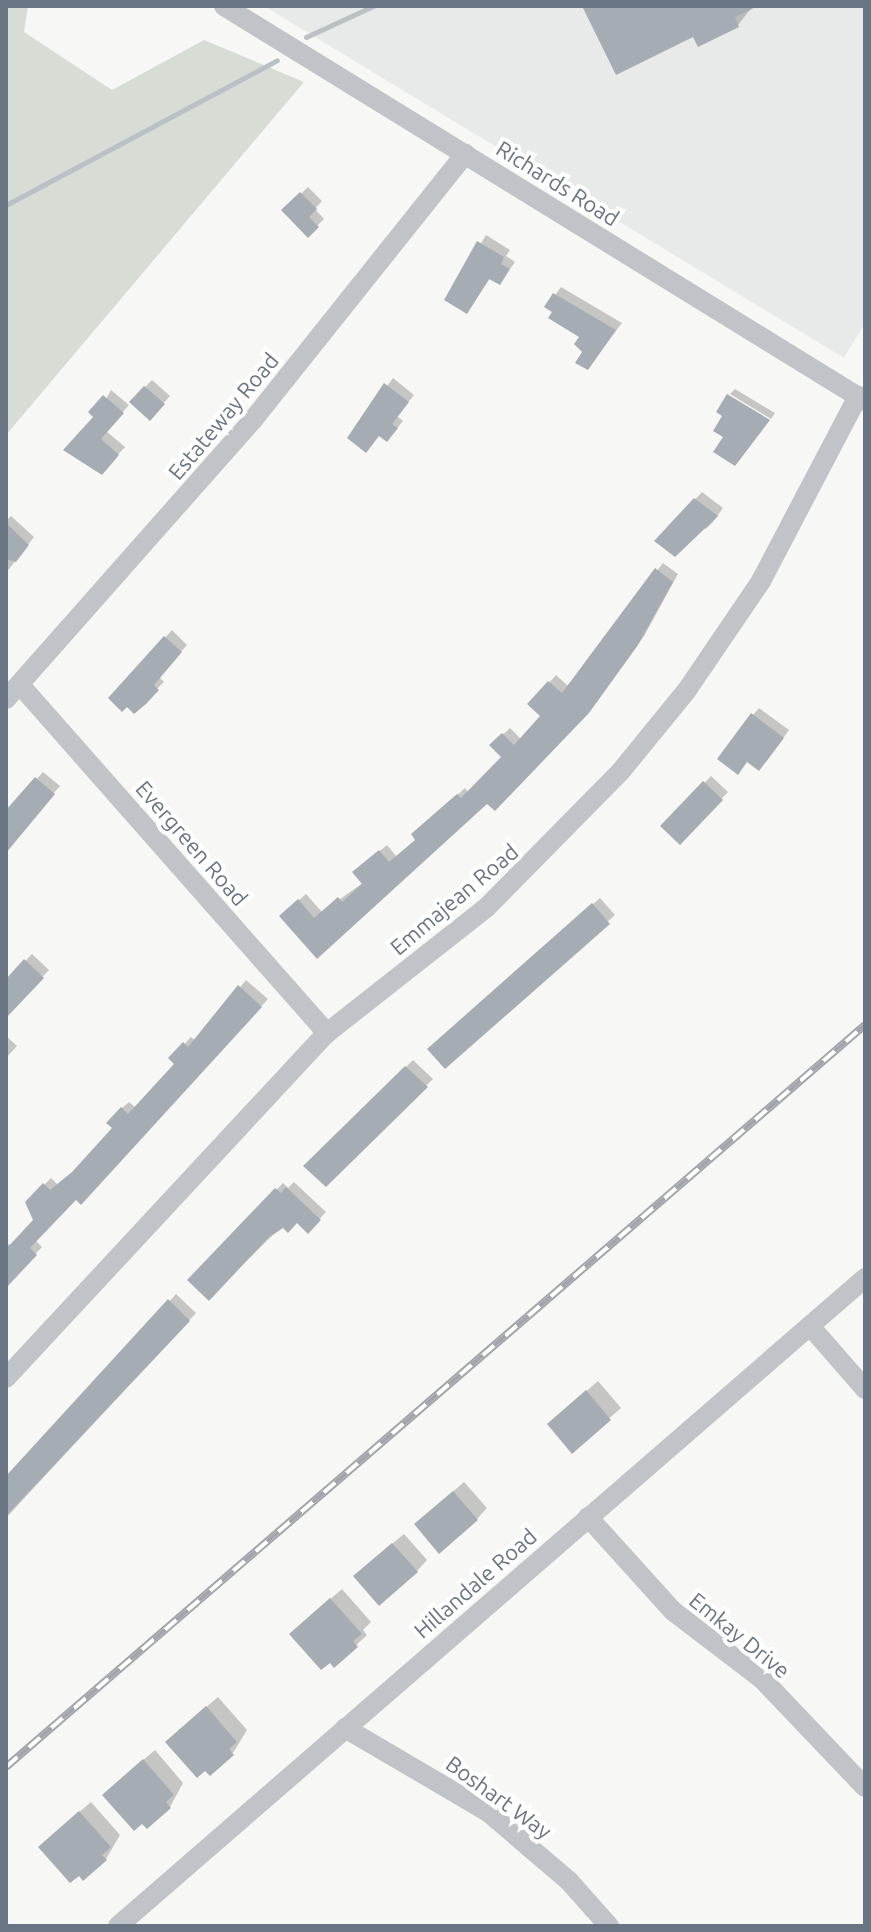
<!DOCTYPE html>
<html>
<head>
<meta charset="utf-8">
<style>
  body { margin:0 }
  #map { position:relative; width:871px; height:1932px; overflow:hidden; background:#f7f8f5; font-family:Ubuntu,sans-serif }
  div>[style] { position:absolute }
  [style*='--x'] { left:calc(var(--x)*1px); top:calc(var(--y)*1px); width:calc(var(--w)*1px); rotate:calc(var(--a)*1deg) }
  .built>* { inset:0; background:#e8e9e9 }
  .green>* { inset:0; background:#d7dcd5 }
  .shadow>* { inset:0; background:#0003 }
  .stream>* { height:5px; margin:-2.5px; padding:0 2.5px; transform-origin:2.5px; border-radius:2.5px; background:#b9c1c7 }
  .building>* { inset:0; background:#a6acb3 }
  .minor>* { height:20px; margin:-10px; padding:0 10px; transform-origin:10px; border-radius:10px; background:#c0c3c7 }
  .rail>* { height:8px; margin-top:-4px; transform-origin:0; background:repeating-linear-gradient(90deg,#fff 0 15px,#a2a6ac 0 30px); box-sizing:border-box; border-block:2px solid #a2a6ac }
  span { translate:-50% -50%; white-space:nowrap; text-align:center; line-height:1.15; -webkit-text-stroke:8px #fff; paint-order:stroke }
  .street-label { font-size:22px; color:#6a7583 }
  .frame { position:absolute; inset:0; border:8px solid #6a7583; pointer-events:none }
</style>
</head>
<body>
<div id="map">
  <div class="built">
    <i style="clip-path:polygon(264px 6px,865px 6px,865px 323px,844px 358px)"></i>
  </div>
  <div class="green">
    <i style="clip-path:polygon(6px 6px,28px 6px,24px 32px,112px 90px,204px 40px,304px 82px,6px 435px)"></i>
  </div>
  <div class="shadow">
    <i style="clip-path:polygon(584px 6px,753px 6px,738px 25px,699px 45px,694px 34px)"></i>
    <i style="clip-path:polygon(308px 187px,322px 201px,315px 209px,324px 219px,308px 235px,284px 210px)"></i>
    <i style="clip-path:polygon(486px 235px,510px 250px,506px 256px,515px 262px,500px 283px,491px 277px,467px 312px,447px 299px)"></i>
    <i style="clip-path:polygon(561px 287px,622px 323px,588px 368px,581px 336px,547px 306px)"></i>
    <i style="clip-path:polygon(393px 378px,414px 395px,397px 416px,403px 421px,393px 433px,350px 438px)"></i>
    <i style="clip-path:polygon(152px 380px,170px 396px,150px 418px,145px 387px)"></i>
    <i style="clip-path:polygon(735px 389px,775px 413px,771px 419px,730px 394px)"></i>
    <i style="clip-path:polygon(111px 390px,129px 405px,106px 431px,125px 447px,102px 472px,96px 417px)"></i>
    <i style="clip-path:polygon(702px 492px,723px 508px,713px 522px,706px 529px,702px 526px,657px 541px)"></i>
    <i style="clip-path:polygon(11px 516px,34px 537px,6px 573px,6px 521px)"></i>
    <i style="clip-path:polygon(663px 563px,678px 574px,644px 636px,595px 703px,317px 956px,289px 909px,306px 894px,322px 912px,364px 882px,362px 866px,387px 845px,397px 857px,417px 839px,420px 828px,465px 788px,469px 793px,504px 757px,492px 745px,510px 728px,522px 740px,543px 716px,530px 704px,556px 675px,569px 687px)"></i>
    <i style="clip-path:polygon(172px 630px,187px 645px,159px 677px,164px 682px,134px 711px,111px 698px)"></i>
    <i style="clip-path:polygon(759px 708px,789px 730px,766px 762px,753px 715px)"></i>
    <i style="clip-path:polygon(43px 772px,60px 786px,6px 848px,6px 813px)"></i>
    <i style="clip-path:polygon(711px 776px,728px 792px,680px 842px,663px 826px)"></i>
    <i style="clip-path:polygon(600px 898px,615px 915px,445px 1066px,436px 1042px)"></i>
    <i style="clip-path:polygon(32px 954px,49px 970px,6px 1016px,6px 981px)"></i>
    <i style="clip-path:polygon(246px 980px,268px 999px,88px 1196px,76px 1197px,35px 1240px,42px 1247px,6px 1285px,6px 1242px,11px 1246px,35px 1220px,27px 1202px,51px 1178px,58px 1185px,79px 1167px,115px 1128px,122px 1108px,129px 1102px,136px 1108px,177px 1063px,171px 1058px,191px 1037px,196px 1041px)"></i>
    <i style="clip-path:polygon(6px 1036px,17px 1046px,6px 1058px)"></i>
    <i style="clip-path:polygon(413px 1060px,433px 1079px,326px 1184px,306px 1166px)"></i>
    <i style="clip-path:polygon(294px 1182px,326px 1212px,308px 1231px,297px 1221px,283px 1225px,209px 1298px,190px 1280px,283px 1183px,288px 1188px)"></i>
    <i style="clip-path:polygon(176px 1294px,196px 1313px,6px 1518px,6px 1478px)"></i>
    <i style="clip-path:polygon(598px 1381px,621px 1408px,572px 1451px,560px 1414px)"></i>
    <i style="clip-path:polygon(464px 1482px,487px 1508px,477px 1519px,427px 1514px)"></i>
    <i style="clip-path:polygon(404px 1534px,427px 1560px,417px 1571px,366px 1566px)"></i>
    <i style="clip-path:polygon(342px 1589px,371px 1622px,363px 1630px,367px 1635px,335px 1665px,302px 1623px)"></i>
    <i style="clip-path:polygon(218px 1697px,247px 1730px,233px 1753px,178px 1731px)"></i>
    <i style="clip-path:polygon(155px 1750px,183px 1783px,170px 1807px,115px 1784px)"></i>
    <i style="clip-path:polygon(91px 1802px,120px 1835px,106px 1859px,51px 1836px)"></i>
  </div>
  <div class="stream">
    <i style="--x:306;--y:37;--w:74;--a:-24.8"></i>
    <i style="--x:6;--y:205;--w:307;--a:-28.1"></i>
  </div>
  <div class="building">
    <i style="clip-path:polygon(582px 6px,758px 6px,735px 17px,739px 27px,698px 47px,693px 37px,616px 75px)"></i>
    <i style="clip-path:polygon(300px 192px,317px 209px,309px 217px,319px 227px,308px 238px,281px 210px)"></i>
    <i style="clip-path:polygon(477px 241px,504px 257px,501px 264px,510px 269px,500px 285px,489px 279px,467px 314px,444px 300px)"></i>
    <i style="clip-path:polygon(553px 293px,616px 330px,588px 370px,575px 363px,582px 352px,574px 344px,579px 337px,548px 318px,552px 312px,544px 307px)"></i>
    <i style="clip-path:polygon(384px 383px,409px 402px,392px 424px,398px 428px,387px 442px,379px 436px,366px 453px,347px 438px)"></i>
    <i style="clip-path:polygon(144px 386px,165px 404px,150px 421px,129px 402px)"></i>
    <i style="clip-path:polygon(727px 394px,770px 420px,735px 466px,713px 452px,723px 437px,713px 431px,722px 416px,716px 412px)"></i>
    <i style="clip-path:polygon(103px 395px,124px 413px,101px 439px,119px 455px,102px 475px,63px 450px,93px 417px,88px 412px)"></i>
    <i style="clip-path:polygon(694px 498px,718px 516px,675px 557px,654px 541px)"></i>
    <i style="clip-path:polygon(6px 523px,29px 545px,16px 562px,6px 559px)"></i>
    <i style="clip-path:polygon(655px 568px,673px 582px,638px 645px,589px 713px,495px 811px,487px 804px,317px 959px,279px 916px,298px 899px,314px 918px,338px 897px,342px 902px,362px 884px,352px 872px,379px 850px,389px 862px,415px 840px,411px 834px,457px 794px,461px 798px,501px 757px,489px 745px,502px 733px,514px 745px,540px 716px,527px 704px,548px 681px,562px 693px)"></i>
    <i style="clip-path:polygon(164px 636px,182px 652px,154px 685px,159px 690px,146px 704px,134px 714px,127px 707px,122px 712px,108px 698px)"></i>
    <i style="clip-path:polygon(751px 713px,784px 738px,759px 771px,747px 762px,738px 775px,717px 759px)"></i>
    <i style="clip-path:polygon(35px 777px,55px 794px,6px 853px,6px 810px)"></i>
    <i style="clip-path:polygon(703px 781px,723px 800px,680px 845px,660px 826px)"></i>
    <i style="clip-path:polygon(592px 903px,610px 924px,445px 1069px,427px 1049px)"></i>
    <i style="clip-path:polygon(24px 959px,44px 978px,6px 1018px,6px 979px)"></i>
    <i style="clip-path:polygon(238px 985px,262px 1007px,81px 1205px,76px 1200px,30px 1248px,37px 1255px,6px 1288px,6px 1249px,33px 1220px,25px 1202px,43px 1183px,50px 1190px,72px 1172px,112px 1128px,106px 1123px,121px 1107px,128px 1114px,174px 1064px,168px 1058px,183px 1042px,188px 1047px)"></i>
    <i style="clip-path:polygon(405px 1066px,428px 1087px,326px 1187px,303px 1166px)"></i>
    <i style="clip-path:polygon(286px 1187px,321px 1220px,308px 1234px,297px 1223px,288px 1233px,283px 1228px,268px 1238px,209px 1301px,187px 1280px,275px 1188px,281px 1193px)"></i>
    <i style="clip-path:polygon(168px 1299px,190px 1321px,6px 1516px,6px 1476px)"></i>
    <i style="clip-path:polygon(586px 1390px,611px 1420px,572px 1454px,547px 1424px)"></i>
    <i style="clip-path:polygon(453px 1491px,478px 1520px,439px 1554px,414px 1524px)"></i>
    <i style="clip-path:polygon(392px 1543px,418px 1572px,379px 1606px,353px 1576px)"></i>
    <i style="clip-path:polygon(330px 1598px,362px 1634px,353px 1641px,358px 1647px,334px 1668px,330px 1663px,321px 1670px,289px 1634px)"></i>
    <i style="clip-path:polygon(206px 1706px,237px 1742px,229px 1749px,234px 1755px,210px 1776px,205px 1771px,197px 1778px,165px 1742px)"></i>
    <i style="clip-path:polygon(143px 1759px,174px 1795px,166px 1802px,171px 1808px,147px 1829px,142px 1824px,134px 1831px,102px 1795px)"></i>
    <i style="clip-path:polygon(79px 1811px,111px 1847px,102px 1855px,107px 1860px,83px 1881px,79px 1876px,70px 1883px,38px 1847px)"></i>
  </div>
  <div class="minor">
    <i style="--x:224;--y:6;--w:753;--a:31.64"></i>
    <i style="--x:21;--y:686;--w:463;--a:48.6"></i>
    <i style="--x:6;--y:699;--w:371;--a:-48.5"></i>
    <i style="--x:252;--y:421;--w:342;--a:-51.4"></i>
    <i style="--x:810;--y:1326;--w:84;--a:48.9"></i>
    <i style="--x:6;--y:1378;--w:471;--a:-47.1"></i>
    <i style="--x:327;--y:1033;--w:202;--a:-38.2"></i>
    <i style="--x:486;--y:908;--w:192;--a:-45.4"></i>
    <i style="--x:621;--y:771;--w:104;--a:-50.8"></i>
    <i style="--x:687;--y:690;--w:132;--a:-55.8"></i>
    <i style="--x:761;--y:581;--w:209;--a:-62.3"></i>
    <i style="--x:588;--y:1517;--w:127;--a:47.9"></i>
    <i style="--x:673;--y:1611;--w:112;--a:37.4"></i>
    <i style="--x:762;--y:1679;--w:149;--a:46.4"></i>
    <i style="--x:345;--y:1728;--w:166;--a:30.4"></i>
    <i style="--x:488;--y:1812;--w:105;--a:40.4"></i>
    <i style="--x:568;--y:1880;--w:62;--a:48.3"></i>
    <i style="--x:118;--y:1926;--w:989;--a:-40.94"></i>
  </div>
  <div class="rail">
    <i style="--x:6;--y:1767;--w:1135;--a:-40.82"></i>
  </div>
  <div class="street-label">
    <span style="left:558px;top:183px;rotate:32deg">Richards Road</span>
    <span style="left:223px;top:416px;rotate:-50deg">Estateway Road</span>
    <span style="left:192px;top:843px;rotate:49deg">Evergreen Road</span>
    <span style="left:454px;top:899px;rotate:-40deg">Emmajean Road</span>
    <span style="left:475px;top:1583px;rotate:-41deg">Hillandale Road</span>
    <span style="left:740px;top:1635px;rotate:39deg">Emkay Drive</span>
    <span style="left:499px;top:1797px;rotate:36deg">Boshart Way</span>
  </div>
  <div class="frame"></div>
</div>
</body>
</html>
